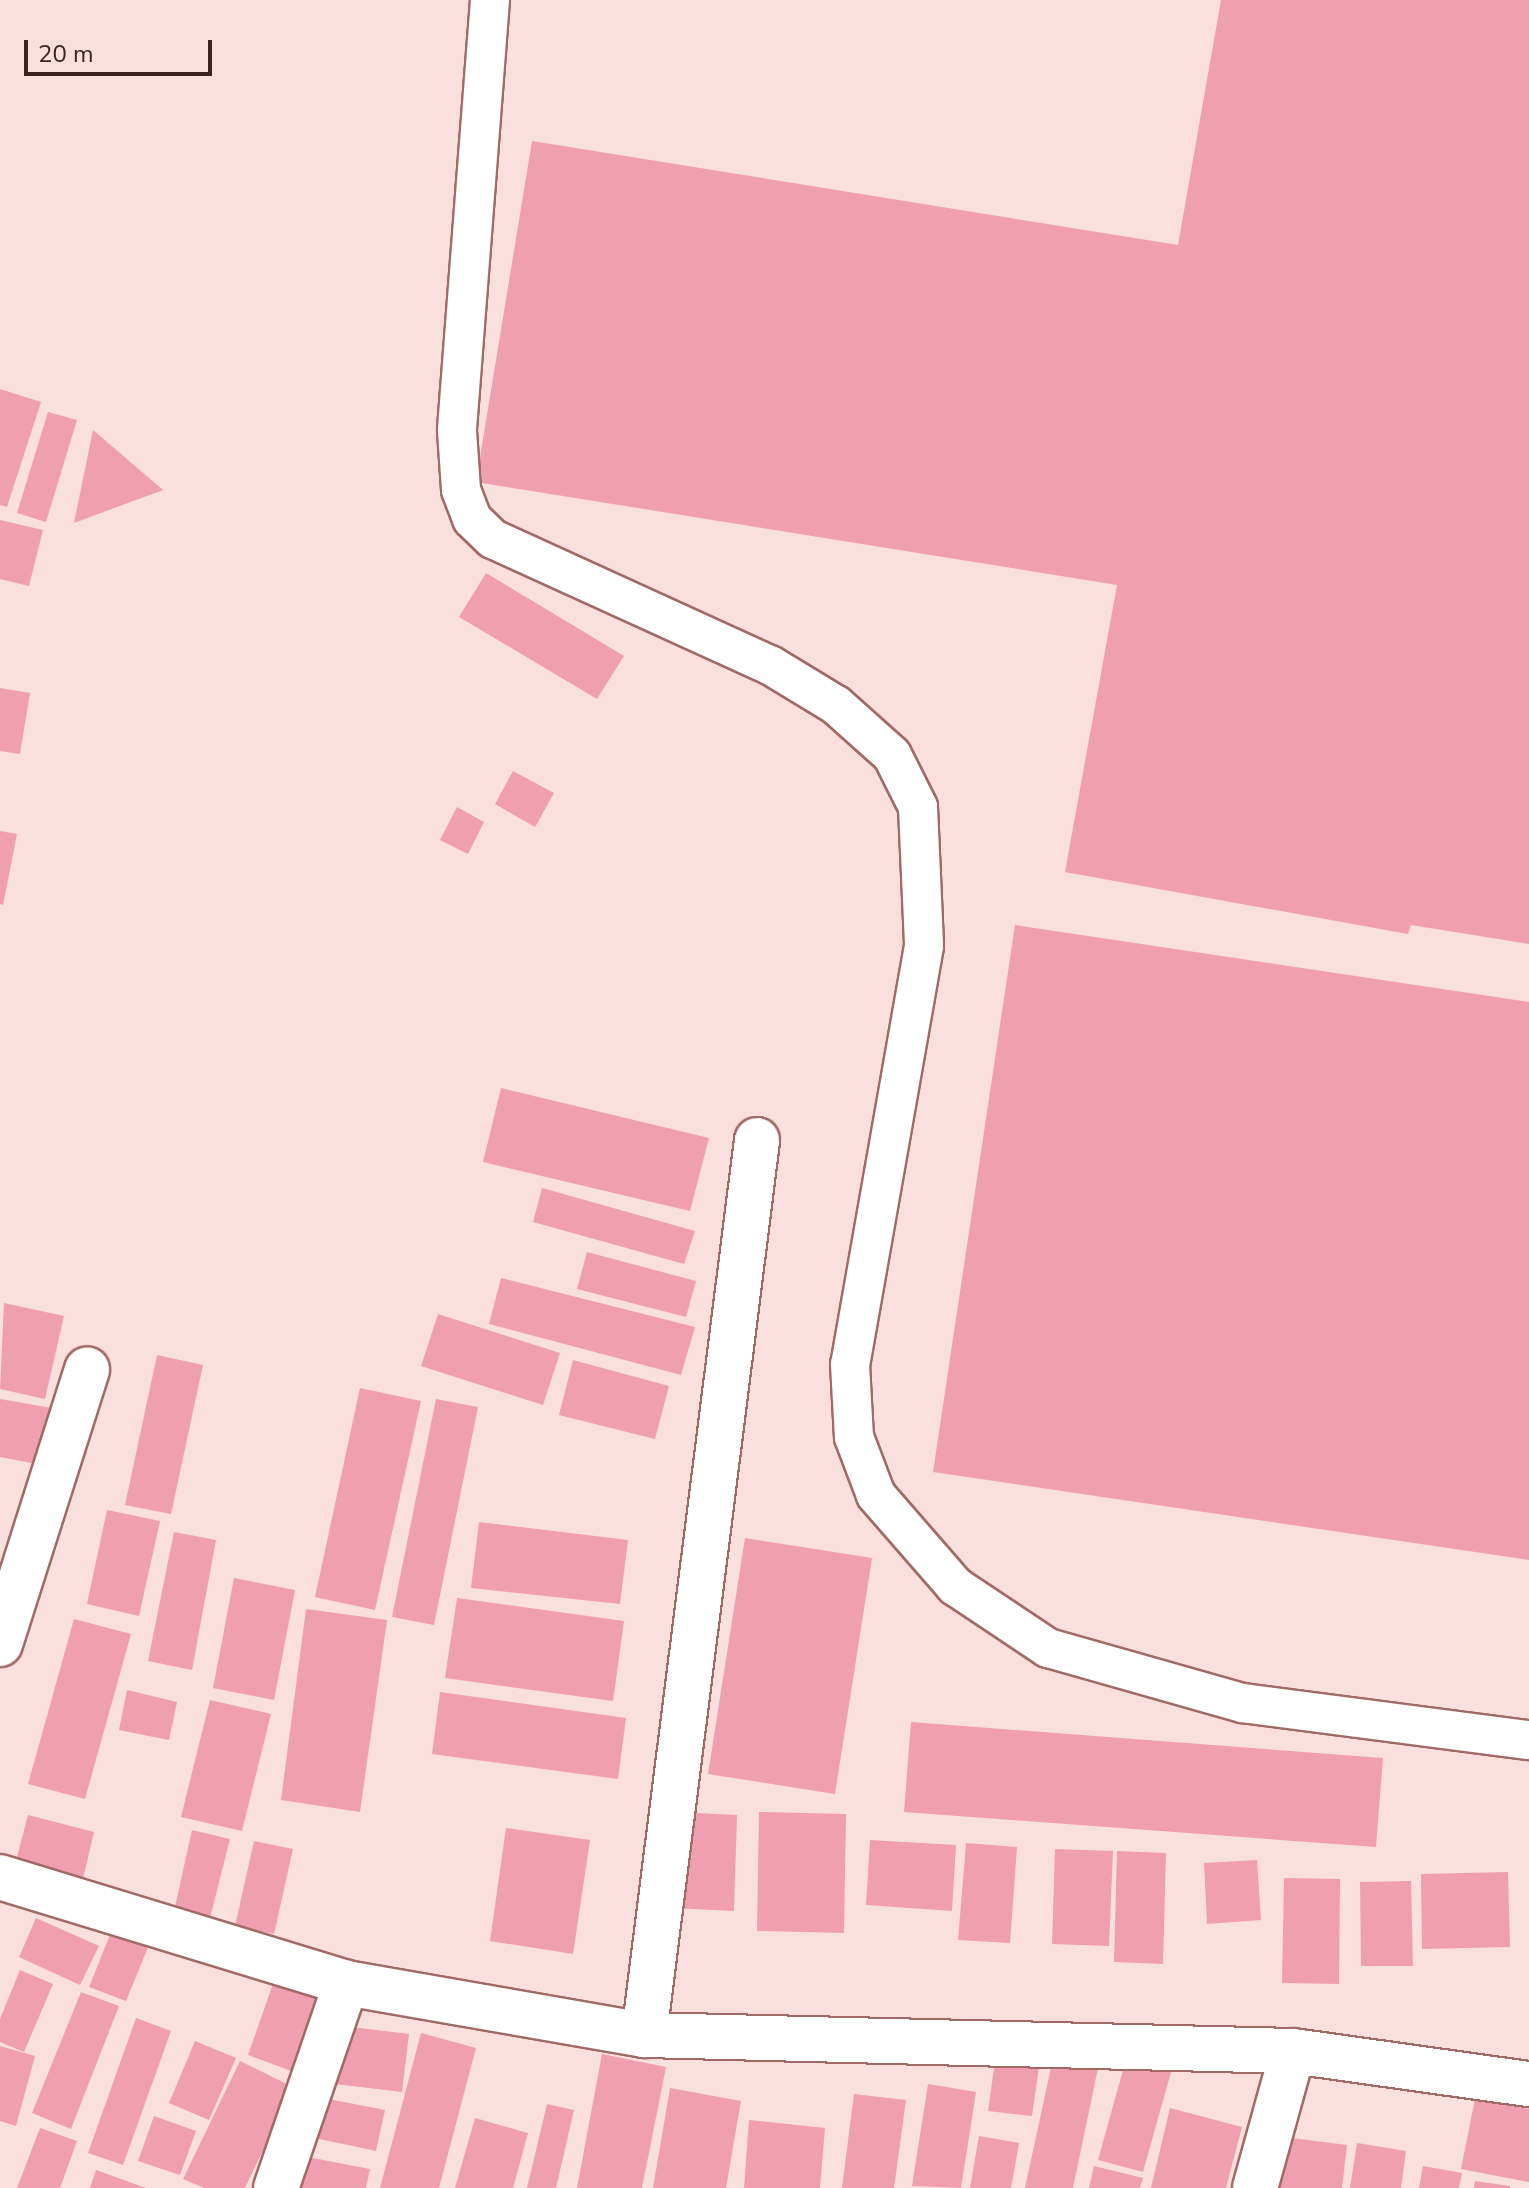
<!DOCTYPE html>
<html>
<head>
<meta charset="utf-8">
<style>
  body { margin:0 }
  #map { position:relative; width:1529px; height:2188px; overflow:hidden; background:#f9e0dd; font-family:"Nunito Sans",sans-serif }
  div>[style] { position:absolute }
  [style*='--x'] { left:calc(var(--x)*1px); top:calc(var(--y)*1px); width:calc(var(--w)*1px); rotate:calc(var(--a)*1deg) }
  .building>* { inset:0; background:#f09fb0 }
  .roads { filter:drop-shadow(2px 0 #a06a65) drop-shadow(-2px 0 #a06a65) drop-shadow(0 2px #a06a65) drop-shadow(0 -2px #a06a65) }
  .lane>* { height:38px; margin:-19px; padding:0 19px; transform-origin:19px; border-radius:19px; background:#fff }
  .street>* { height:44px; margin:-22px; padding:0 22px; transform-origin:22px; border-radius:22px; background:#fff }
  span { translate:-50% -50%; white-space:nowrap; text-align:center; line-height:1.15; -webkit-text-stroke:6px #f9e0dd; paint-order:stroke }
  .scale { position:absolute; left:24px; top:40px; width:188px; height:36px; box-sizing:border-box; border:4px solid #3b2422; border-top:0; padding-left:10px; font-size:24px; line-height:28px; white-space:nowrap; color:#3b2422; -webkit-text-stroke:6px #f9e0dd; paint-order:stroke }
</style>
</head>
<body>
<div id="map">
  <div class="building">
    <i style="clip-path:polygon(1221px 0,1529px 0,1529px 944px,1411px 925px,1408px 934px,1065px 872px,1117px 585px,476px 482px,532px 141px,1178px 245px)"></i>
    <i style="clip-path:polygon(0 389px,41px 402px,7px 507px,0 505px)"></i>
    <i style="clip-path:polygon(48px 412px,77px 420px,46px 522px,17px 513px)"></i>
    <i style="clip-path:polygon(93px 430px,163px 490px,74px 523px)"></i>
    <i style="clip-path:polygon(0 520px,43px 530px,29px 586px,0 579px)"></i>
    <i style="clip-path:polygon(486px 573px,624px 656px,597px 699px,459px 617px)"></i>
    <i style="clip-path:polygon(0 688px,30px 693px,20px 754px,0 751px)"></i>
    <i style="clip-path:polygon(513px 771px,554px 793px,535px 827px,495px 804px)"></i>
    <i style="clip-path:polygon(457px 807px,484px 822px,468px 854px,440px 840px)"></i>
    <i style="clip-path:polygon(0 831px,17px 834px,3px 905px,0 904px)"></i>
    <i style="clip-path:polygon(1015px 925px,1529px 1002px,1529px 1560px,933px 1472px)"></i>
    <i style="clip-path:polygon(501px 1088px,709px 1138px,690px 1211px,483px 1162px)"></i>
    <i style="clip-path:polygon(542px 1188px,695px 1231px,684px 1264px,533px 1222px)"></i>
    <i style="clip-path:polygon(587px 1252px,696px 1281px,686px 1317px,577px 1289px)"></i>
    <i style="clip-path:polygon(501px 1278px,695px 1327px,681px 1375px,489px 1324px)"></i>
    <i style="clip-path:polygon(4px 1303px,64px 1316px,45px 1399px,0 1389px)"></i>
    <i style="clip-path:polygon(438px 1314px,560px 1353px,543px 1405px,421px 1366px)"></i>
    <i style="clip-path:polygon(157px 1355px,203px 1365px,171px 1514px,125px 1505px)"></i>
    <i style="clip-path:polygon(573px 1360px,669px 1386px,655px 1439px,559px 1415px)"></i>
    <i style="clip-path:polygon(360px 1388px,421px 1401px,375px 1610px,315px 1597px)"></i>
    <i style="clip-path:polygon(0 1399px,52px 1408px,42px 1465px,0 1457px)"></i>
    <i style="clip-path:polygon(436px 1399px,478px 1407px,434px 1625px,392px 1617px)"></i>
    <i style="clip-path:polygon(107px 1510px,160px 1521px,139px 1616px,87px 1604px)"></i>
    <i style="clip-path:polygon(479px 1522px,628px 1540px,620px 1604px,471px 1588px)"></i>
    <i style="clip-path:polygon(174px 1532px,216px 1540px,192px 1670px,148px 1661px)"></i>
    <i style="clip-path:polygon(745px 1538px,872px 1558px,835px 1794px,708px 1774px)"></i>
    <i style="clip-path:polygon(234px 1578px,295px 1590px,274px 1700px,213px 1688px)"></i>
    <i style="clip-path:polygon(457px 1598px,624px 1621px,613px 1701px,445px 1678px)"></i>
    <i style="clip-path:polygon(306px 1609px,387px 1620px,360px 1812px,281px 1800px)"></i>
    <i style="clip-path:polygon(74px 1619px,131px 1634px,85px 1799px,28px 1784px)"></i>
    <i style="clip-path:polygon(127px 1690px,177px 1702px,169px 1740px,119px 1730px)"></i>
    <i style="clip-path:polygon(440px 1692px,626px 1718px,618px 1779px,432px 1754px)"></i>
    <i style="clip-path:polygon(210px 1700px,271px 1714px,242px 1831px,181px 1817px)"></i>
    <i style="clip-path:polygon(911px 1722px,1383px 1758px,1376px 1847px,904px 1812px)"></i>
    <i style="clip-path:polygon(676px 1812px,737px 1815px,734px 1911px,672px 1908px)"></i>
    <i style="clip-path:polygon(759px 1812px,846px 1814px,844px 1933px,757px 1931px)"></i>
    <i style="clip-path:polygon(28px 1815px,94px 1832px,82px 1883px,15px 1865px)"></i>
    <i style="clip-path:polygon(506px 1828px,590px 1840px,573px 1954px,490px 1941px)"></i>
    <i style="clip-path:polygon(192px 1830px,230px 1839px,210px 1918px,175px 1907px)"></i>
    <i style="clip-path:polygon(870px 1840px,956px 1845px,952px 1911px,866px 1905px)"></i>
    <i style="clip-path:polygon(254px 1841px,293px 1849px,274px 1934px,235px 1926px)"></i>
    <i style="clip-path:polygon(966px 1843px,1017px 1847px,1010px 1943px,958px 1940px)"></i>
    <i style="clip-path:polygon(1055px 1849px,1113px 1851px,1109px 1946px,1052px 1944px)"></i>
    <i style="clip-path:polygon(1117px 1851px,1166px 1853px,1163px 1964px,1114px 1962px)"></i>
    <i style="clip-path:polygon(1257px 1860px,1261px 1920px,1207px 1924px,1204px 1863px)"></i>
    <i style="clip-path:polygon(1508px 1872px,1510px 1947px,1422px 1949px,1421px 1874px)"></i>
    <i style="clip-path:polygon(1284px 1878px,1340px 1879px,1339px 1984px,1282px 1983px)"></i>
    <i style="clip-path:polygon(1411px 1881px,1413px 1966px,1361px 1966px,1360px 1882px)"></i>
    <i style="clip-path:polygon(36px 1918px,99px 1946px,80px 1985px,19px 1957px)"></i>
    <i style="clip-path:polygon(114px 1925px,151px 1940px,126px 2001px,89px 1987px)"></i>
    <i style="clip-path:polygon(20px 1970px,53px 1984px,24px 2052px,0 2042px,0 2019px)"></i>
    <i style="clip-path:polygon(274px 1981px,328px 2000px,302px 2075px,248px 2055px)"></i>
    <i style="clip-path:polygon(81px 1992px,119px 2006px,71px 2129px,32px 2113px)"></i>
    <i style="clip-path:polygon(136px 2018px,171px 2031px,123px 2165px,88px 2153px)"></i>
    <i style="clip-path:polygon(343px 2026px,409px 2034px,402px 2092px,335px 2084px)"></i>
    <i style="clip-path:polygon(421px 2033px,476px 2048px,439px 2188px,380px 2188px)"></i>
    <i style="clip-path:polygon(195px 2041px,236px 2058px,209px 2120px,169px 2103px)"></i>
    <i style="clip-path:polygon(0 2046px,35px 2056px,16px 2126px,0 2121px)"></i>
    <i style="clip-path:polygon(1128px 2052px,1173px 2065px,1143px 2172px,1098px 2160px)"></i>
    <i style="clip-path:polygon(602px 2054px,666px 2067px,642px 2188px,577px 2188px)"></i>
    <i style="clip-path:polygon(996px 2054px,1040px 2060px,1032px 2116px,988px 2111px)"></i>
    <i style="clip-path:polygon(1053px 2058px,1098px 2068px,1073px 2188px,1025px 2188px)"></i>
    <i style="clip-path:polygon(240px 2061px,293px 2087px,245px 2188px,204px 2188px,183px 2179px)"></i>
    <i style="clip-path:polygon(928px 2084px,976px 2092px,961px 2188px,912px 2186px)"></i>
    <i style="clip-path:polygon(670px 2088px,741px 2101px,726px 2188px,653px 2188px)"></i>
    <i style="clip-path:polygon(854px 2094px,906px 2100px,894px 2188px,842px 2188px)"></i>
    <i style="clip-path:polygon(318px 2097px,385px 2110px,376px 2151px,310px 2137px)"></i>
    <i style="clip-path:polygon(1475px 2099px,1529px 2109px,1529px 2182px,1461px 2169px)"></i>
    <i style="clip-path:polygon(547px 2104px,574px 2110px,556px 2188px,527px 2188px)"></i>
    <i style="clip-path:polygon(1170px 2108px,1242px 2127px,1226px 2188px,1151px 2188px)"></i>
    <i style="clip-path:polygon(154px 2116px,196px 2131px,180px 2175px,138px 2161px)"></i>
    <i style="clip-path:polygon(475px 2118px,528px 2133px,513px 2188px,455px 2188px)"></i>
    <i style="clip-path:polygon(749px 2120px,825px 2128px,820px 2188px,744px 2188px)"></i>
    <i style="clip-path:polygon(40px 2128px,77px 2141px,60px 2188px,17px 2188px)"></i>
    <i style="clip-path:polygon(979px 2136px,1019px 2143px,1011px 2188px,970px 2188px)"></i>
    <i style="clip-path:polygon(1284px 2137px,1347px 2145px,1342px 2188px,1278px 2188px)"></i>
    <i style="clip-path:polygon(1357px 2143px,1406px 2151px,1401px 2188px,1350px 2188px)"></i>
    <i style="clip-path:polygon(302px 2156px,370px 2169px,366px 2188px,296px 2188px)"></i>
    <i style="clip-path:polygon(1094px 2166px,1143px 2178px,1140px 2188px,1089px 2188px)"></i>
    <i style="clip-path:polygon(1423px 2166px,1462px 2173px,1459px 2188px,1419px 2188px)"></i>
    <i style="clip-path:polygon(96px 2170px,146px 2188px,90px 2188px)"></i>
    <i style="clip-path:polygon(1475px 2181px,1510px 2186px,1510px 2188px,1474px 2188px)"></i>
  </div>
  <div class="roads">
    <div class="lane">
      <i style="--x:490;--y:0;--w:432;--a:94.4"></i>
      <i style="--x:457;--y:431;--w:59;--a:86.1"></i>
      <i style="--x:461;--y:490;--w:31;--a:69"></i>
      <i style="--x:472;--y:519;--w:29;--a:44"></i>
      <i style="--x:493;--y:539;--w:304;--a:24.5"></i>
      <i style="--x:770;--y:665;--w:77;--a:31.2"></i>
      <i style="--x:836;--y:705;--w:75;--a:41.8"></i>
      <i style="--x:892;--y:755;--w:58;--a:63.4"></i>
      <i style="--x:918;--y:807;--w:139;--a:87.5"></i>
      <i style="--x:924;--y:946;--w:424;--a:100"></i>
      <i style="--x:850;--y:1364;--w:73;--a:86.9"></i>
      <i style="--x:854;--y:1437;--w:62;--a:69.2"></i>
      <i style="--x:876;--y:1495;--w:121;--a:49"></i>
      <i style="--x:955;--y:1586;--w:112;--a:33.7"></i>
      <i style="--x:1048;--y:1648;--w:203;--a:15.8"></i>
      <i style="--x:1243;--y:1703;--w:288;--a:7.4"></i>
    </div>
    <div class="street">
      <i style="--x:0;--y:1644;--w:288;--a:-72.4"></i>
      <i style="--x:0;--y:1877;--w:362;--a:17"></i>
      <i style="--x:346;--y:1983;--w:303;--a:9.9"></i>
      <i style="--x:644;--y:2035;--w:649;--a:1.41"></i>
      <i style="--x:1293;--y:2051;--w:238;--a:8"></i>
      <i style="--x:644;--y:2035;--w:902;--a:-82.8"></i>
      <i style="--x:276;--y:2188;--w:217;--a:-71.1"></i>
      <i style="--x:1255;--y:2188;--w:142;--a:-74.5"></i>
    </div>
  </div>
  <div class="scale">20 m</div>
</div>
</body>
</html>
